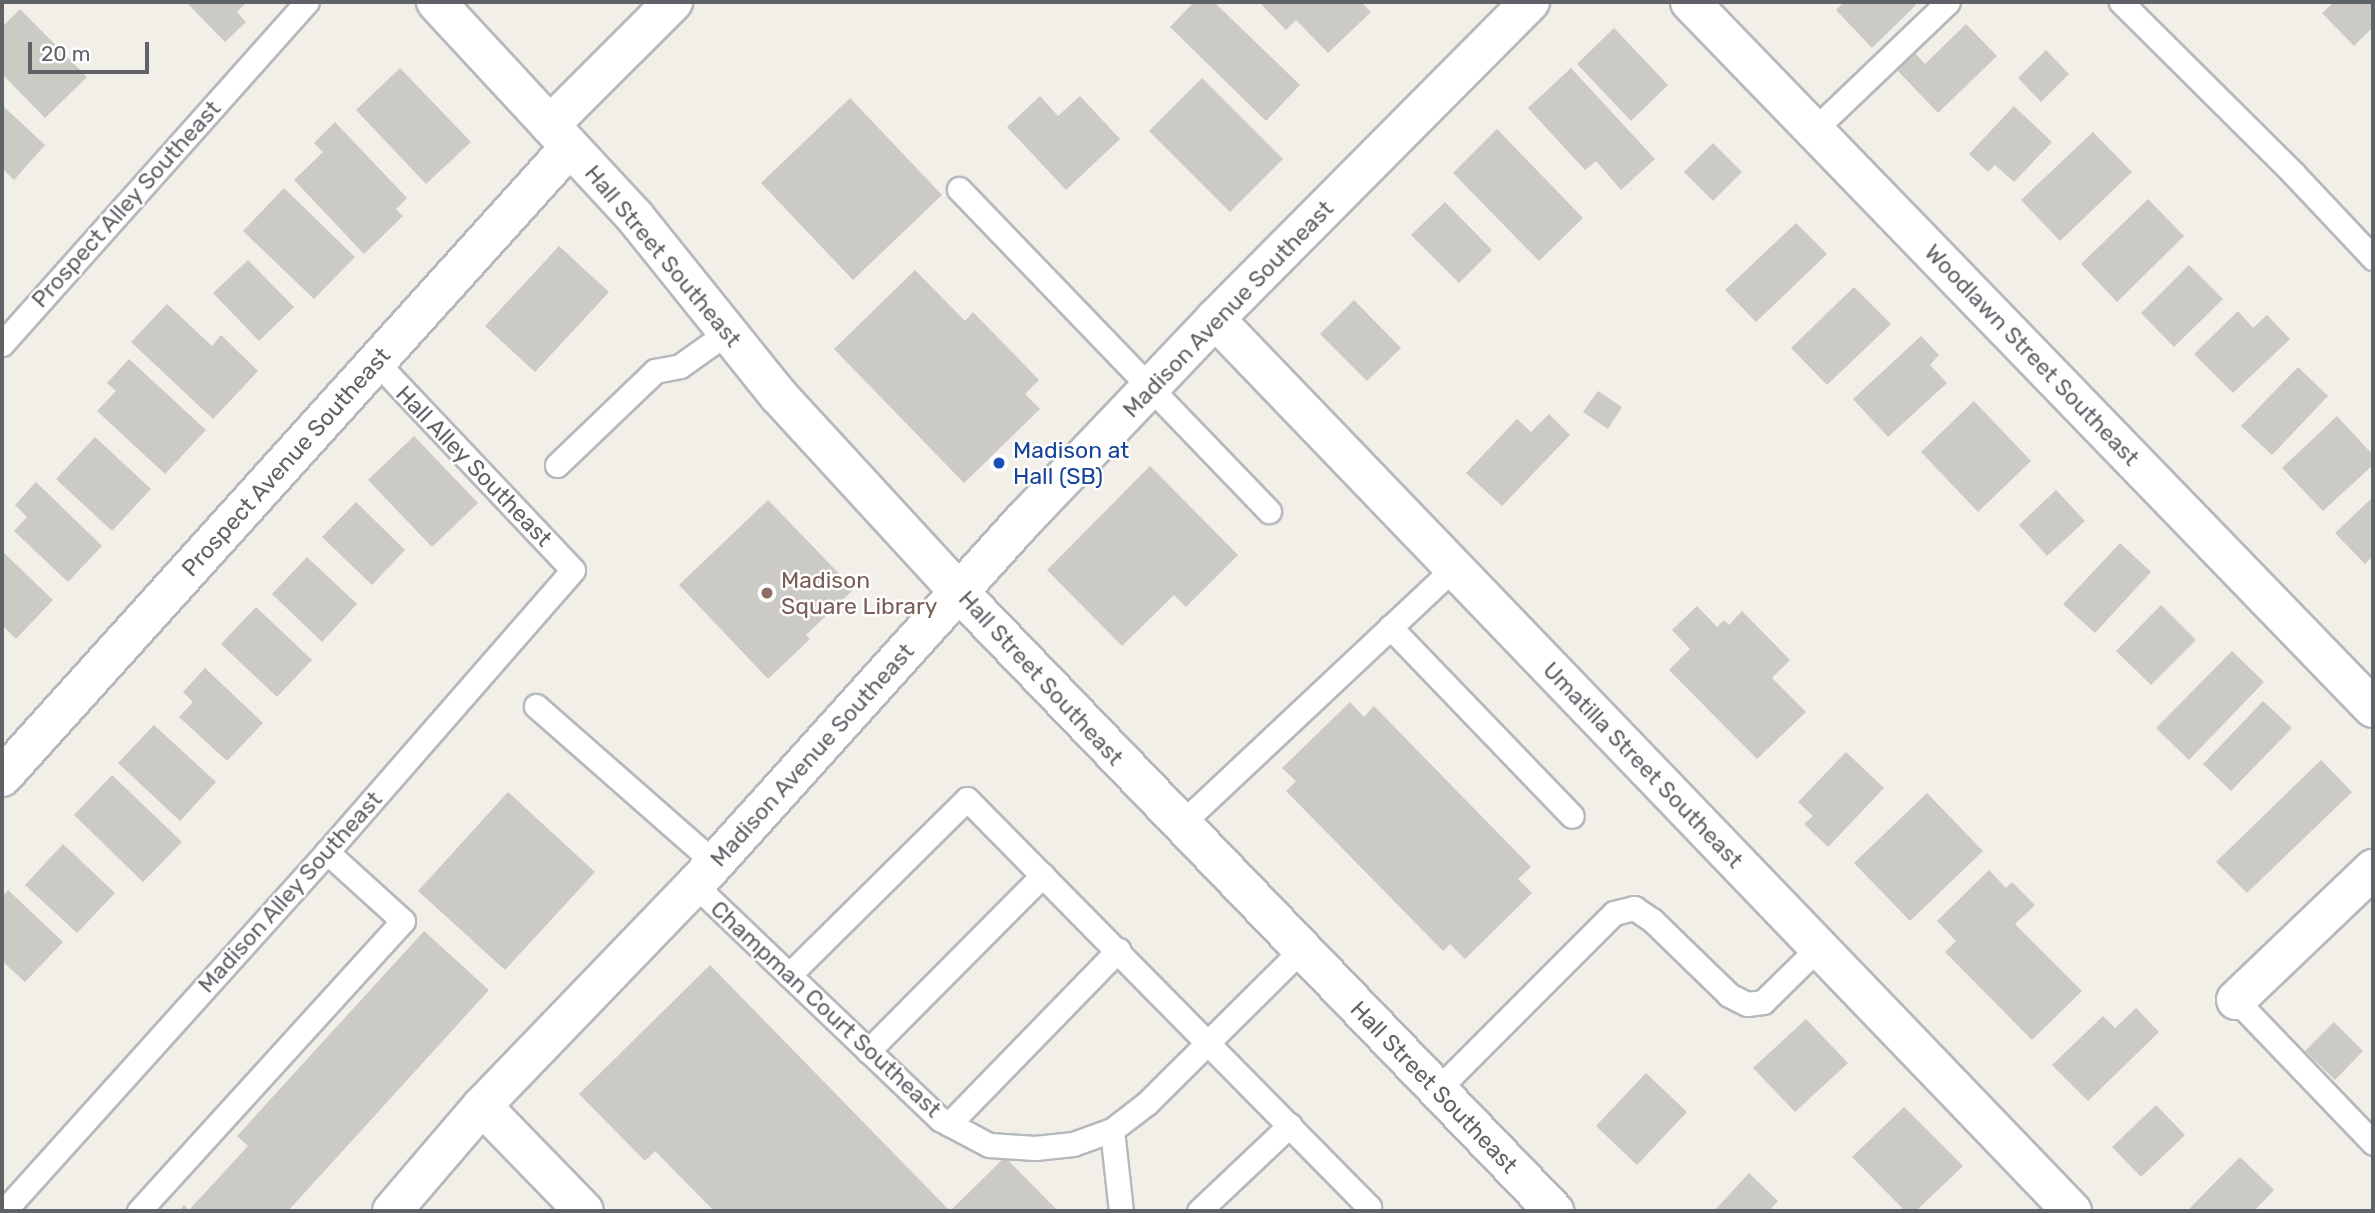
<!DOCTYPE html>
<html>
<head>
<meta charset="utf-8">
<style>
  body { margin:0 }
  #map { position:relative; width:2375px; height:1213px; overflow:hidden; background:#f1efe8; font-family:Rubik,sans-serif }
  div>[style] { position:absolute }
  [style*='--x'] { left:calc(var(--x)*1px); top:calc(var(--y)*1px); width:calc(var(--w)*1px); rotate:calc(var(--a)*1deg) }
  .building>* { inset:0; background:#cccac5 }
  .roads { filter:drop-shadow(2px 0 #b5b8bc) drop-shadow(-2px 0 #b5b8bc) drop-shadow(0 2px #b5b8bc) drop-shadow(0 -2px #b5b8bc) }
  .lane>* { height:23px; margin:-11.5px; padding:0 11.5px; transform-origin:11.5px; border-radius:11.5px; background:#fff }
  .street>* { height:38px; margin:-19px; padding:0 19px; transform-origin:19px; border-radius:19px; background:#fff }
  .secondary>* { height:38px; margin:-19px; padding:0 19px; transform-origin:19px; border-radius:19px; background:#fff }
  .dots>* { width:19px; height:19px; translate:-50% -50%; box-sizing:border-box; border:4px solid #fff; border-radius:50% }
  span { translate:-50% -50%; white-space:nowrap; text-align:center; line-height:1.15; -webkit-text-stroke:5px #fff; paint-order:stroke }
  .street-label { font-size:23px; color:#5f6368 }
  .transit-label { font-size:23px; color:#164399 }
  .left { translate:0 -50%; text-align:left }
  .education-label { font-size:23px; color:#785e54 }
  .frame { position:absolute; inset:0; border:4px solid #5f6368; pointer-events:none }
  .scale { position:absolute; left:28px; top:42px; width:121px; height:32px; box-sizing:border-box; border:4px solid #5f6368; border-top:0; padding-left:9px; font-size:21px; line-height:24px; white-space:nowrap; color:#5f6368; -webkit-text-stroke:5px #fff; paint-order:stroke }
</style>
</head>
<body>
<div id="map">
  <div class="building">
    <i style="clip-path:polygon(186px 2px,247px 2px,237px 12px,246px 22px,225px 42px)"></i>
    <i style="clip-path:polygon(1194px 2px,1214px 2px,1300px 85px,1266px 121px,1170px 27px)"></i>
    <i style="clip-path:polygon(1259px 2px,1361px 2px,1371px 12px,1328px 53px,1296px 20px,1286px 30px)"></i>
    <i style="clip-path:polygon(1844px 2px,1913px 2px,1916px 5px,1872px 48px,1836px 10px)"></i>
    <i style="clip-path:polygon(2334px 2px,2373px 2px,2373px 27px,2354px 46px,2322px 13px)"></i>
    <i style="clip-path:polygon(20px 9px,87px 77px,45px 118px,2px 74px,2px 27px)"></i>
    <i style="clip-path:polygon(1966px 24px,1997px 56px,1938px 113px,1897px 70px,1915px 53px,1925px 64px)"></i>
    <i style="clip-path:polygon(1614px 28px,1668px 85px,1631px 121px,1577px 64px)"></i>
    <i style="clip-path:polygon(2046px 50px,2069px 74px,2041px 102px,2018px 78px)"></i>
    <i style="clip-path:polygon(400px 68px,471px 142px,426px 184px,356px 110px)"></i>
    <i style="clip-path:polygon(1571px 68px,1655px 159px,1621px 190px,1596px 161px,1585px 170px,1528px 108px)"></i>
    <i style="clip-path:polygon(1202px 78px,1283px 159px,1230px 212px,1149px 131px)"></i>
    <i style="clip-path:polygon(1040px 96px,1058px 116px,1080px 96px,1120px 139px,1066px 190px,1007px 127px)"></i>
    <i style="clip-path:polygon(850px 98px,942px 195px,853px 280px,761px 183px)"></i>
    <i style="clip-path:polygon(2px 105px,45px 145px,14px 180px,2px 168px)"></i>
    <i style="clip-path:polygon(2014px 106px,2052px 142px,2014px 182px,1995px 165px,1988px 172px,1969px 154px)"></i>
    <i style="clip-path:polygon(335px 122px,407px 198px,396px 209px,403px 216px,364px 254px,294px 180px,323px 152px,314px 143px)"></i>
    <i style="clip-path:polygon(1497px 129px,1583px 218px,1539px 261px,1453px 173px)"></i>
    <i style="clip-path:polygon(2093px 132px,2132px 172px,2060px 241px,2021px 200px)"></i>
    <i style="clip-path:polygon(1713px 143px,1742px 172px,1713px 201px,1684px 172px)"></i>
    <i style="clip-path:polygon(284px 188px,355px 257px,314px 299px,243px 231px)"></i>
    <i style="clip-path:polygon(2148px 199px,2184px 236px,2117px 302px,2081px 264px)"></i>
    <i style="clip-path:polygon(1445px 202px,1492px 250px,1459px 283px,1411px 235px)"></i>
    <i style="clip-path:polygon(1796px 223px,1827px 254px,1756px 322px,1725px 290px)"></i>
    <i style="clip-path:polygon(559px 246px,609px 292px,535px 372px,485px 326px)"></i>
    <i style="clip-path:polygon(248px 260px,294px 307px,259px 341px,213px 293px)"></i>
    <i style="clip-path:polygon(2189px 265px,2223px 299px,2174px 347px,2141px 313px)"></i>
    <i style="clip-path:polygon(915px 270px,965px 321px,973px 312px,1039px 380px,1025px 394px,1040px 409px,964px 483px,834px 349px)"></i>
    <i style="clip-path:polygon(1854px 287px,1891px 324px,1827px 385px,1791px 348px)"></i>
    <i style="clip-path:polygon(1354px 300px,1401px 348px,1367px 381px,1320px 334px)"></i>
    <i style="clip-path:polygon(167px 304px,212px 346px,221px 335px,258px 371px,213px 419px,131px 342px)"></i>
    <i style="clip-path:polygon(2238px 311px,2253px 328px,2267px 315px,2290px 339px,2233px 393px,2194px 354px)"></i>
    <i style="clip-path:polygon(1921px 336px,1939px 355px,1930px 365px,1947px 383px,1888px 437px,1853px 399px)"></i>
    <i style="clip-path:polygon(129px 359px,206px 430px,165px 474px,97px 411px,116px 391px,107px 383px)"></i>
    <i style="clip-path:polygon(2298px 367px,2328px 396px,2272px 455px,2241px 426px)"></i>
    <i style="clip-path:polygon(1598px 391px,1622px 407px,1608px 429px,1583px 412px)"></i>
    <i style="clip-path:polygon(1974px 401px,2031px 461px,1978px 512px,1921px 452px)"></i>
    <i style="clip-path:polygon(1549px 414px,1570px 435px,1502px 506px,1466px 473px,1517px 419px,1531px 432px)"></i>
    <i style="clip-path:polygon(2337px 416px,2373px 455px,2373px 465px,2323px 511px,2282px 468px)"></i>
    <i style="clip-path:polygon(414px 436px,478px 503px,432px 547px,368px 480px)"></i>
    <i style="clip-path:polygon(95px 437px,151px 489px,112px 531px,56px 479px)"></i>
    <i style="clip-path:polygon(1150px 466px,1238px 555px,1186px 607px,1174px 595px,1122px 646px,1047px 570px)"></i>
    <i style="clip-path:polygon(36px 482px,102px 546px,68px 582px,14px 531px,27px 517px,15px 505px)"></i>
    <i style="clip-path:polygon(2056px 490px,2085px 521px,2047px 556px,2019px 525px)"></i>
    <i style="clip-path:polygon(2373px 497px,2373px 556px,2365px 564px,2335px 533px)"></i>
    <i style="clip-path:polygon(768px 500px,854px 589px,806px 635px,810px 639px,768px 679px,679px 585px)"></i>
    <i style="clip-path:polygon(356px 502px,405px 550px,372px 585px,322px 537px)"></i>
    <i style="clip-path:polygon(2120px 543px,2151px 572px,2095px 633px,2063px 604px)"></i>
    <i style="clip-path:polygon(2px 551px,53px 600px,16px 639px,2px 625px)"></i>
    <i style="clip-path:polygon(307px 557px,357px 604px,322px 642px,272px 594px)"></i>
    <i style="clip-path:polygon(2161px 605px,2196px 640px,2151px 685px,2116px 651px)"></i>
    <i style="clip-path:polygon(1697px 606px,1717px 627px,1724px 620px,1729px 625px,1742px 611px,1790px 660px,1772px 678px,1806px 712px,1757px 759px,1669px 670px,1690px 649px,1672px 630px)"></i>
    <i style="clip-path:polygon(256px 607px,312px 660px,277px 697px,221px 644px)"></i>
    <i style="clip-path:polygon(2232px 651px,2264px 682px,2189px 760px,2156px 728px)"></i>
    <i style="clip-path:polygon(205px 668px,263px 723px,227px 761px,179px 717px,193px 702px,183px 692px)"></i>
    <i style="clip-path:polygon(2263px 701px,2292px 728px,2231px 791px,2203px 764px)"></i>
    <i style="clip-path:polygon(1350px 702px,1364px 717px,1374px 706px,1531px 867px,1518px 879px,1532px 893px,1465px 959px,1450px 944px,1443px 951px,1286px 791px,1296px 781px,1282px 768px)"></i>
    <i style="clip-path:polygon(154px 725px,216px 782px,180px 821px,118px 763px)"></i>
    <i style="clip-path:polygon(1846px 752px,1884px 788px,1828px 847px,1804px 824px,1813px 816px,1798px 802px)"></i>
    <i style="clip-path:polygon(2321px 760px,2352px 792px,2247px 893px,2216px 862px)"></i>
    <i style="clip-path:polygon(112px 775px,182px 842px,143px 882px,74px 815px)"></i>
    <i style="clip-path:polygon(508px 792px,595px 872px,505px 970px,418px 891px)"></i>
    <i style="clip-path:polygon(1927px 793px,1983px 851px,1910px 921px,1854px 863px)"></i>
    <i style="clip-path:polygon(63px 844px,115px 893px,77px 933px,25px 885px)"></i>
    <i style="clip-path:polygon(1989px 870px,2006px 888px,2012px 882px,2035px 905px,2015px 924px,2082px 991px,2032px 1040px,1945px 952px,1956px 941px,1937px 921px)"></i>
    <i style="clip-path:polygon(8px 890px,63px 942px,25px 982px,2px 961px,2px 897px)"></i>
    <i style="clip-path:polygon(424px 931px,489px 990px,288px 1211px,179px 1211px,184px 1205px,189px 1210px,248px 1146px,237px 1136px)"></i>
    <i style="clip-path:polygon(710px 965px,950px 1211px,1005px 1157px,1058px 1211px,714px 1211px,655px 1151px,645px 1161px,579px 1094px)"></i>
    <i style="clip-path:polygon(2136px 1008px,2159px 1032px,2088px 1101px,2052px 1065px,2103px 1016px,2115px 1028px)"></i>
    <i style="clip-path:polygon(1806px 1019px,1848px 1063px,1795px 1112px,1753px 1068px)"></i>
    <i style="clip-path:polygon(2334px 1022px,2363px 1051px,2335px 1080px,2305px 1051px)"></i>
    <i style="clip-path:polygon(1646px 1073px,1687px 1112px,1637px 1165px,1596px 1126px)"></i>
    <i style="clip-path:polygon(2156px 1105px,2185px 1135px,2141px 1177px,2112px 1147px)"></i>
    <i style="clip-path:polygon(1904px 1107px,1963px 1166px,1916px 1211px,1905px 1211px,1852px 1157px)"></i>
    <i style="clip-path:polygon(2240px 1157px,2274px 1190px,2254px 1211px,2191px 1211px,2189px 1209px)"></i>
    <i style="clip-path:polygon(1749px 1173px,1778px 1201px,1769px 1211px,1714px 1211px)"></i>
  </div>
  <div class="roads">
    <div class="lane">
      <i style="--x:2121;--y:2;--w:243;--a:44.8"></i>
      <i style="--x:2293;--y:173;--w:117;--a:46.7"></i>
      <i style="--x:1814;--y:130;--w:185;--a:-43.7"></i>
      <i style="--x:959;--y:189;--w:447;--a:46.1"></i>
      <i style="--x:2;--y:344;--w:458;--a:-48.3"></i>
      <i style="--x:557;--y:465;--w:136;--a:-43.8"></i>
      <i style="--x:655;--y:371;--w:25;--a:-11"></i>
      <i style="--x:680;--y:366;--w:59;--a:-35.3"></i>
      <i style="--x:1390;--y:627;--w:262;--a:46.1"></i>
      <i style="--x:536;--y:706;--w:238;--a:41.3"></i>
      <i style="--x:1180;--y:825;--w:376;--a:-43.2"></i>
      <i style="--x:695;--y:885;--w:339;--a:43.7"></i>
      <i style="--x:940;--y:1119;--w:55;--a:28"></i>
      <i style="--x:989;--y:1145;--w:46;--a:3.7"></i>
      <i style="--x:1035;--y:1148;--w:38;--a:-6"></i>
      <i style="--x:1073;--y:1144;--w:41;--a:-19.7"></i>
      <i style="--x:1112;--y:1130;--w:44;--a:-37.6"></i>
      <i style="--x:1147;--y:1103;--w:217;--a:-44.8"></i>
      <i style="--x:789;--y:975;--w:250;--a:-44.7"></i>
      <i style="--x:967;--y:799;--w:573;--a:45.42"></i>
      <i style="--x:1369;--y:1207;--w:6;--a:135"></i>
      <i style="--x:2236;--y:1000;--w:198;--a:46.2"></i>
      <i style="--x:868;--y:1051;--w:248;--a:-45.2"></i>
      <i style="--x:1437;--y:1090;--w:250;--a:-45"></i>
      <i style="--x:1614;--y:913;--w:21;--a:-14"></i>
      <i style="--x:1634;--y:908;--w:22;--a:34"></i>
      <i style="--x:1652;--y:920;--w:107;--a:44.2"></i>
      <i style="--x:1729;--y:995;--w:20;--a:27"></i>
      <i style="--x:1747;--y:1004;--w:16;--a:-7"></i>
      <i style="--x:1763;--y:1002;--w:77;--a:-44.5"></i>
      <i style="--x:949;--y:1124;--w:243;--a:-45.8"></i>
      <i style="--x:1112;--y:1130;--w:81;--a:83.7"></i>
      <i style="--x:4;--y:1211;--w:483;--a:-48"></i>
      <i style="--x:327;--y:852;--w:374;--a:-48.9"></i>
      <i style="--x:573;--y:570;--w:286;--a:-133.4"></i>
      <i style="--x:139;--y:1211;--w:392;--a:-47.7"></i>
      <i style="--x:403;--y:921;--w:103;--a:-137.8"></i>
      <i style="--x:1199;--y:1211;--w:125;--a:-43.4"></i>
    </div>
    <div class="street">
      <i style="--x:1690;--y:2;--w:982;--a:45.95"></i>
      <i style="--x:550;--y:125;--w:174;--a:-45"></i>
      <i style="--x:1215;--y:319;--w:1237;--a:46.15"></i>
      <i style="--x:2;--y:777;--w:848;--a:-47.96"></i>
      <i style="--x:2236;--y:1000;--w:190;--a:-43.7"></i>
      <i style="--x:482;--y:1106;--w:146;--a:45.8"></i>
    </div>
    <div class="secondary">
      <i style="--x:436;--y:2;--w:293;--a:47.2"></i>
      <i style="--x:635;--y:217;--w:230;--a:51.2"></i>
      <i style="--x:779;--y:396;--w:266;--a:47.4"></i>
      <i style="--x:959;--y:592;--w:859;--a:46.13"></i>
      <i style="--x:392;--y:1211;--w:138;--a:-49.4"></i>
      <i style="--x:482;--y:1106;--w:307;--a:-46.1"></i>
      <i style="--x:695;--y:885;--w:489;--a:-48"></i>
      <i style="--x:1022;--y:522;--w:280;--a:-46.4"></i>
      <i style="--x:1215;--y:319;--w:447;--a:-45.2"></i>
    </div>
  </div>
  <div class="dots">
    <i style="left:999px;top:463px;background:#1a4fb4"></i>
    <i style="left:767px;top:593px;background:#8d6e63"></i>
  </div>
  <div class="street-label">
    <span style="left:126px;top:204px;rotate:-48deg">Prospect Alley Southeast</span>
    <span style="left:663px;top:256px;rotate:50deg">Hall Street Southeast</span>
    <span style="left:1228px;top:309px;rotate:-46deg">Madison Avenue Southeast</span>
    <span style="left:2032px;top:355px;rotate:46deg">Woodlawn Street Southeast</span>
    <span style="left:286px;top:462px;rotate:-48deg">Prospect Avenue Southeast</span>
    <span style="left:474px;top:466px;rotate:46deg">Hall Alley Southeast</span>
    <span style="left:1041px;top:678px;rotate:47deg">Hall Street Southeast</span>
    <span style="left:812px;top:755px;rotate:-48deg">Madison Avenue Southeast</span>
    <span style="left:1643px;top:765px;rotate:46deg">Umatilla Street Southeast</span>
    <span style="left:290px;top:892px;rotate:-48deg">Madison Alley Southeast</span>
    <span style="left:826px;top:1009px;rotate:43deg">Champman Court Southeast</span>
    <span style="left:1434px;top:1087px;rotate:46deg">Hall Street Southeast</span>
  </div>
  <div class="transit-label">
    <span class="left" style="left:1013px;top:463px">Madison at<br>Hall (SB)</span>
  </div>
  <div class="education-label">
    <span class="left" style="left:781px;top:593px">Madison<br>Square Library</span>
  </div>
  <div class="frame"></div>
  <div class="scale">20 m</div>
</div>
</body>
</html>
